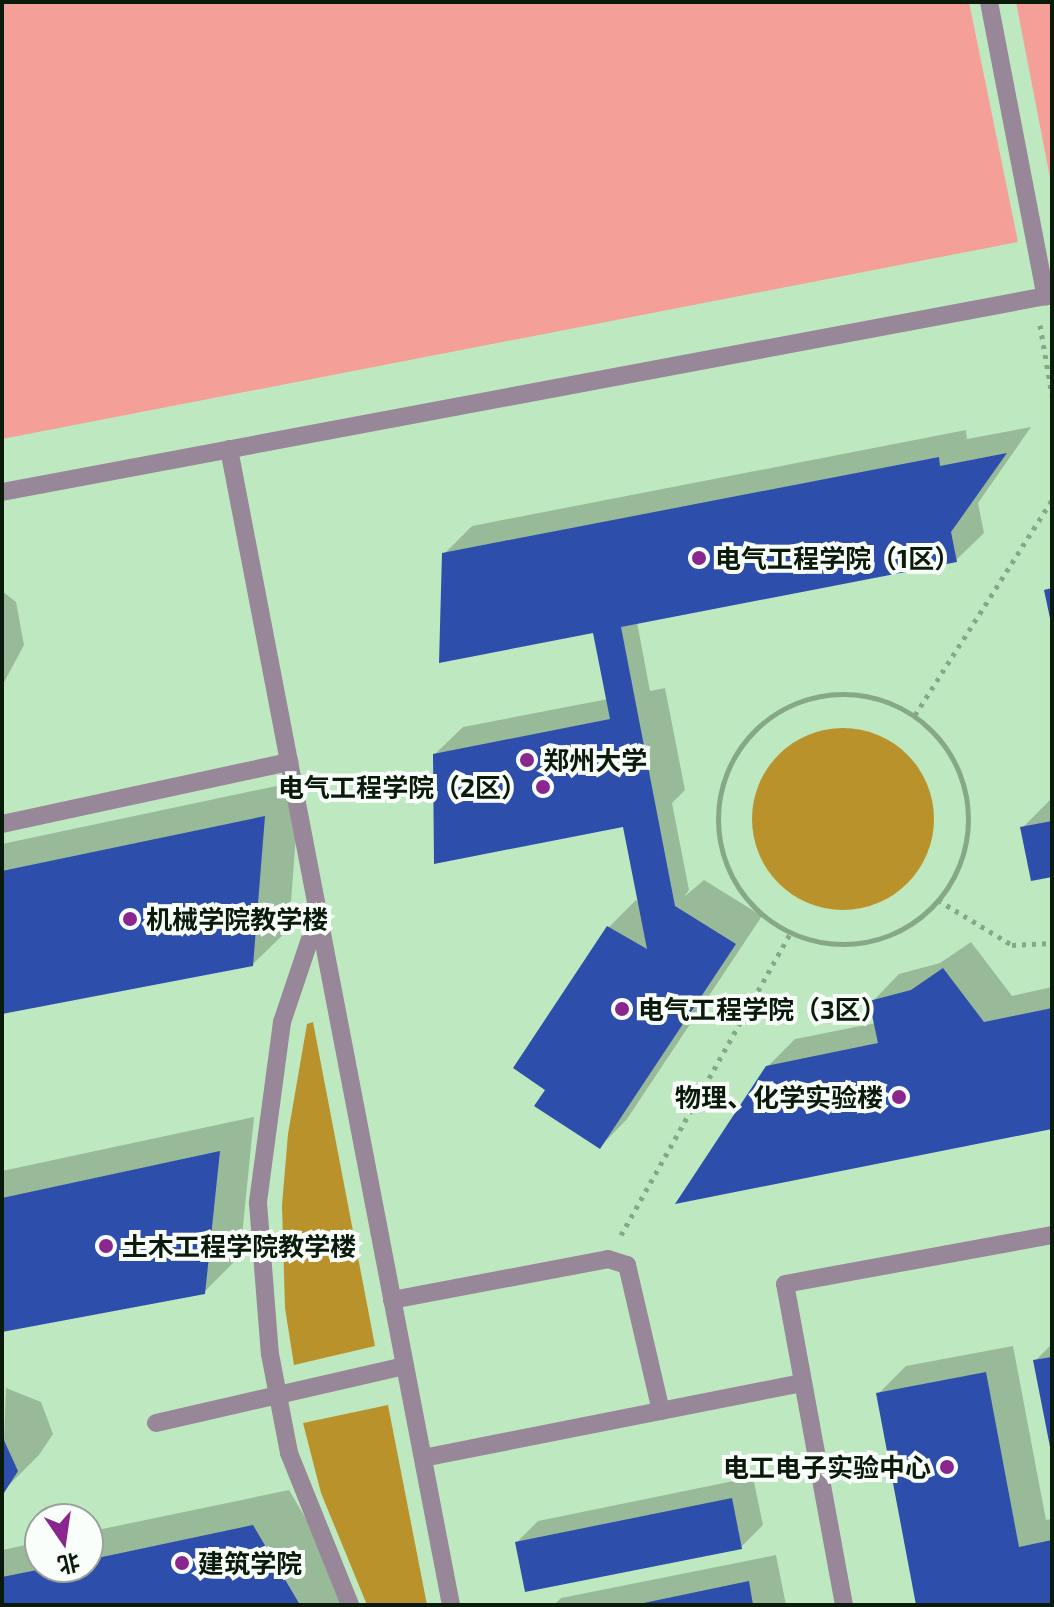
<!DOCTYPE html>
<html>
<head>
<meta charset="utf-8">
<style>
  body { margin:0 }
  #map { position:relative; width:1054px; height:1607px; overflow:hidden; background:#bee9c0; font-family:"Exo 2","Noto Sans SC",sans-serif }
  div>[style] { position:absolute }
  [style*='--x'] { left:calc(var(--x)*1px); top:calc(var(--y)*1px); width:calc(var(--w)*1px); rotate:calc(var(--a)*1deg) }
  .green>* { inset:0; background:#f49f97 }
  .water>* { inset:0; background:#ba922c }
  .round { border-radius:50% }
  .shadow>* { inset:0; background:#0003 }
  .building>* { inset:0; background:#2e4eac }
  .path>* { height:5px; margin-top:-2.5px; transform-origin:0; background:repeating-linear-gradient(90deg,#86a887 0 4px,transparent 0 10px) }
  .path>.ring { margin:-2.5px; padding:0; box-sizing:content-box; background:none; border:5px solid #86a887; border-radius:50% }
  .service>* { height:18px; margin:-9px; padding:0 9px; transform-origin:9px; border-radius:9px; background:#988798 }
  .dots>* { width:22px; height:22px; translate:-50% -50%; box-sizing:border-box; border:4px solid #fafefa; border-radius:50% }
  span { translate:-50% -50%; white-space:nowrap; text-align:center; line-height:1.15; -webkit-text-stroke:8px #fafefa; paint-order:stroke }
  .poi-label { font-size:26px; color:#0a1a0b; font-weight:700 }
  .left { translate:0 -50%; text-align:left }
  .right { translate:-100% -50%; text-align:right }
  .frame { position:absolute; inset:0; border:4px solid #0a1a0b; pointer-events:none }
  .north { position:absolute; left:24px; top:1503px; width:80px; height:80px; box-sizing:border-box; background:#fafefa; border:2px solid #9aa39a; border-radius:50%; rotate:167deg; font-size:22px; font-weight:700; line-height:32px; text-align:center; color:#0a1a0b }
  .north::after { content:''; display:block; margin:auto; width:28px; height:36px; background:#8a278e; clip-path:polygon(50% 0,100% 100%,50% 72%,0 100%) }
</style>
</head>
<body>
<div id="map">
  <div class="green">
    <i style="clip-path:polygon(2px 2px,969px 2px,1018px 242px,2px 439px)"></i>
    <i style="clip-path:polygon(1016px 2px,1052px 2px,1052px 188px)"></i>
  </div>
  <div class="water">
    <i class="round" style="left:752px;top:728px;width:182px;height:182px"></i>
    <i style="clip-path:polygon(313px 1022px,375px 1346px,294px 1365px,285px 1308px,282px 1205px,288px 1134px,307px 1024px)"></i>
    <i style="clip-path:polygon(388px 1405px,427px 1605px,367px 1605px,321px 1493px,303px 1423px)"></i>
  </div>
  <div class="shadow">
    <i style="clip-path:polygon(1031px 427px,978px 503px,984px 533px,956px 560px,637px 622px,650px 691px,665px 688px,685px 790px,672px 803px,689px 890px,684px 897px,704px 880px,762px 916px,627px 1119px,600px 1147px,548px 1089px,608px 928px,636px 900px,640px 903px,630px 823px,435px 754px,463px 727px,608px 699px,594px 631px,444px 554px,472px 526px,966px 430px,967px 439px)"></i>
    <i style="clip-path:polygon(2px 591px,16px 602px,24px 645px,2px 686px)"></i>
    <i style="clip-path:polygon(300px 781px,289px 929px,252px 965px,2px 1012px,2px 844px)"></i>
    <i style="clip-path:polygon(1050px 800px,1052px 800px,1052px 875px,1022px 828px)"></i>
    <i style="clip-path:polygon(971px 942px,1012px 996px,1052px 987px,1052px 1127px,767px 1067px,795px 1039px,876px 1023px,872px 1002px,899px 974px,940px 963px)"></i>
    <i style="clip-path:polygon(254px 1117px,240px 1256px,204px 1292px,2px 1330px,2px 1171px)"></i>
    <i style="clip-path:polygon(1052px 1344px,1052px 1449px,1035px 1361px)"></i>
    <i style="clip-path:polygon(1013px 1346px,1046px 1520px,1052px 1519px,1052px 1605px,918px 1605px,878px 1394px,906px 1366px)"></i>
    <i style="clip-path:polygon(6px 1388px,41px 1402px,53px 1434px,39px 1455px,2px 1492px)"></i>
    <i style="clip-path:polygon(753px 1477px,763px 1525px,741px 1547px,517px 1542px,538px 1521px)"></i>
    <i style="clip-path:polygon(289px 1490px,357px 1605px,2px 1605px,2px 1550px,40px 1542px,40px 1567px,88px 1567px,88px 1532px)"></i>
    <i style="clip-path:polygon(776px 1555px,786px 1605px,554px 1605px,561px 1598px)"></i>
  </div>
  <div class="building">
    <i style="clip-path:polygon(1007px 453px,951px 532px,957px 562px,621px 627px,675px 906px,736px 944px,600px 1149px,534px 1106px,545px 1090px,513px 1068px,607px 926px,647px 949px,623px 827px,434px 864px,433px 754px,610px 719px,593px 633px,439px 663px,442px 553px,939px 457px,940px 466px)"></i>
    <i style="clip-path:polygon(1052px 588px,1052px 623px,1051px 623px,1044px 590px)"></i>
    <i style="clip-path:polygon(265px 816px,253px 966px,2px 1014px,2px 871px)"></i>
    <i style="clip-path:polygon(1052px 821px,1052px 877px,1031px 881px,1020px 827px)"></i>
    <i style="clip-path:polygon(943px 968px,984px 1022px,1052px 1008px,1052px 1129px,675px 1204px,766px 1066px,878px 1043px,869px 1001px,911px 990px)"></i>
    <i style="clip-path:polygon(220px 1151px,205px 1294px,2px 1332px,2px 1198px)"></i>
    <i style="clip-path:polygon(1052px 1357px,1052px 1452px,1051px 1452px,1033px 1360px)"></i>
    <i style="clip-path:polygon(986px 1372px,1019px 1547px,1052px 1540px,1052px 1605px,916px 1605px,876px 1393px)"></i>
    <i style="clip-path:polygon(2px 1436px,18px 1471px,2px 1496px)"></i>
    <i style="clip-path:polygon(732px 1498px,742px 1549px,525px 1592px,515px 1542px)"></i>
    <i style="clip-path:polygon(253px 1525px,300px 1605px,2px 1605px,2px 1577px,52px 1567px,88px 1567px,88px 1560px)"></i>
    <i style="clip-path:polygon(749px 1581px,753px 1605px,639px 1605px,639px 1604px)"></i>
  </div>
  <div class="path">
    <i style="--x:1040;--y:325;--w:71;--a:80.3"></i>
    <i class="ring" style="left:718px;top:694px;width:245px;height:245px"></i>
    <i style="--x:915;--y:715;--w:255;--a:-57.5"></i>
    <i style="--x:938;--y:900;--w:87;--a:31.3"></i>
    <i style="--x:1012;--y:945;--w:40;--a:-2.9"></i>
    <i style="--x:621;--y:1235;--w:347;--a:-60.7"></i>
  </div>
  <div class="service">
    <i style="--x:989;--y:2;--w:300;--a:79.1"></i>
    <i style="--x:229;--y:449;--w:1177;--a:79.13"></i>
    <i style="--x:2;--y:492;--w:1068;--a:-10.63"></i>
    <i style="--x:2;--y:824;--w:294;--a:-12.2"></i>
    <i style="--x:317;--y:918;--w:110;--a:108.6"></i>
    <i style="--x:282;--y:1022;--w:183;--a:97.6"></i>
    <i style="--x:258;--y:1203;--w:151;--a:85.5"></i>
    <i style="--x:270;--y:1354;--w:101;--a:79.1"></i>
    <i style="--x:289;--y:1453;--w:164;--a:68.1"></i>
    <i style="--x:392;--y:1300;--w:220;--a:-10.7"></i>
    <i style="--x:608;--y:1259;--w:20;--a:18"></i>
    <i style="--x:627;--y:1265;--w:150;--a:76.9"></i>
    <i style="--x:156;--y:1423;--w:255;--a:-12.9"></i>
    <i style="--x:423;--y:1458;--w:387;--a:-11.2"></i>
    <i style="--x:844;--y:1605;--w:326;--a:-100.4"></i>
    <i style="--x:785;--y:1284;--w:271;--a:-10.4"></i>
  </div>
  <div class="dots">
    <i style="left:699px;top:558px;background:#8a278e"></i>
    <i style="left:527px;top:760px;background:#8a278e"></i>
    <i style="left:543px;top:787px;background:#8a278e"></i>
    <i style="left:130px;top:919px;background:#8a278e"></i>
    <i style="left:622px;top:1009px;background:#8a278e"></i>
    <i style="left:899px;top:1097px;background:#8a278e"></i>
    <i style="left:106px;top:1246px;background:#8a278e"></i>
    <i style="left:947px;top:1467px;background:#8a278e"></i>
    <i style="left:182px;top:1563px;background:#8a278e"></i>
  </div>
  <div class="poi-label">
    <span class="left" style="left:715px;top:558px">电气工程学院（1区）</span>
    <span class="left" style="left:543px;top:760px">郑州大学</span>
    <span class="right" style="left:527px;top:787px">电气工程学院（2区）</span>
    <span class="left" style="left:146px;top:919px">机械学院教学楼</span>
    <span class="left" style="left:638px;top:1009px">电气工程学院（3区）</span>
    <span class="right" style="left:883px;top:1097px">物理、化学实验楼</span>
    <span class="left" style="left:122px;top:1246px">土木工程学院教学楼</span>
    <span class="right" style="left:931px;top:1467px">电工电子实验中心</span>
    <span class="left" style="left:198px;top:1563px">建筑学院</span>
  </div>
  <div class="frame"></div>
  <div class="north">北</div>
</div>
</body>
</html>
